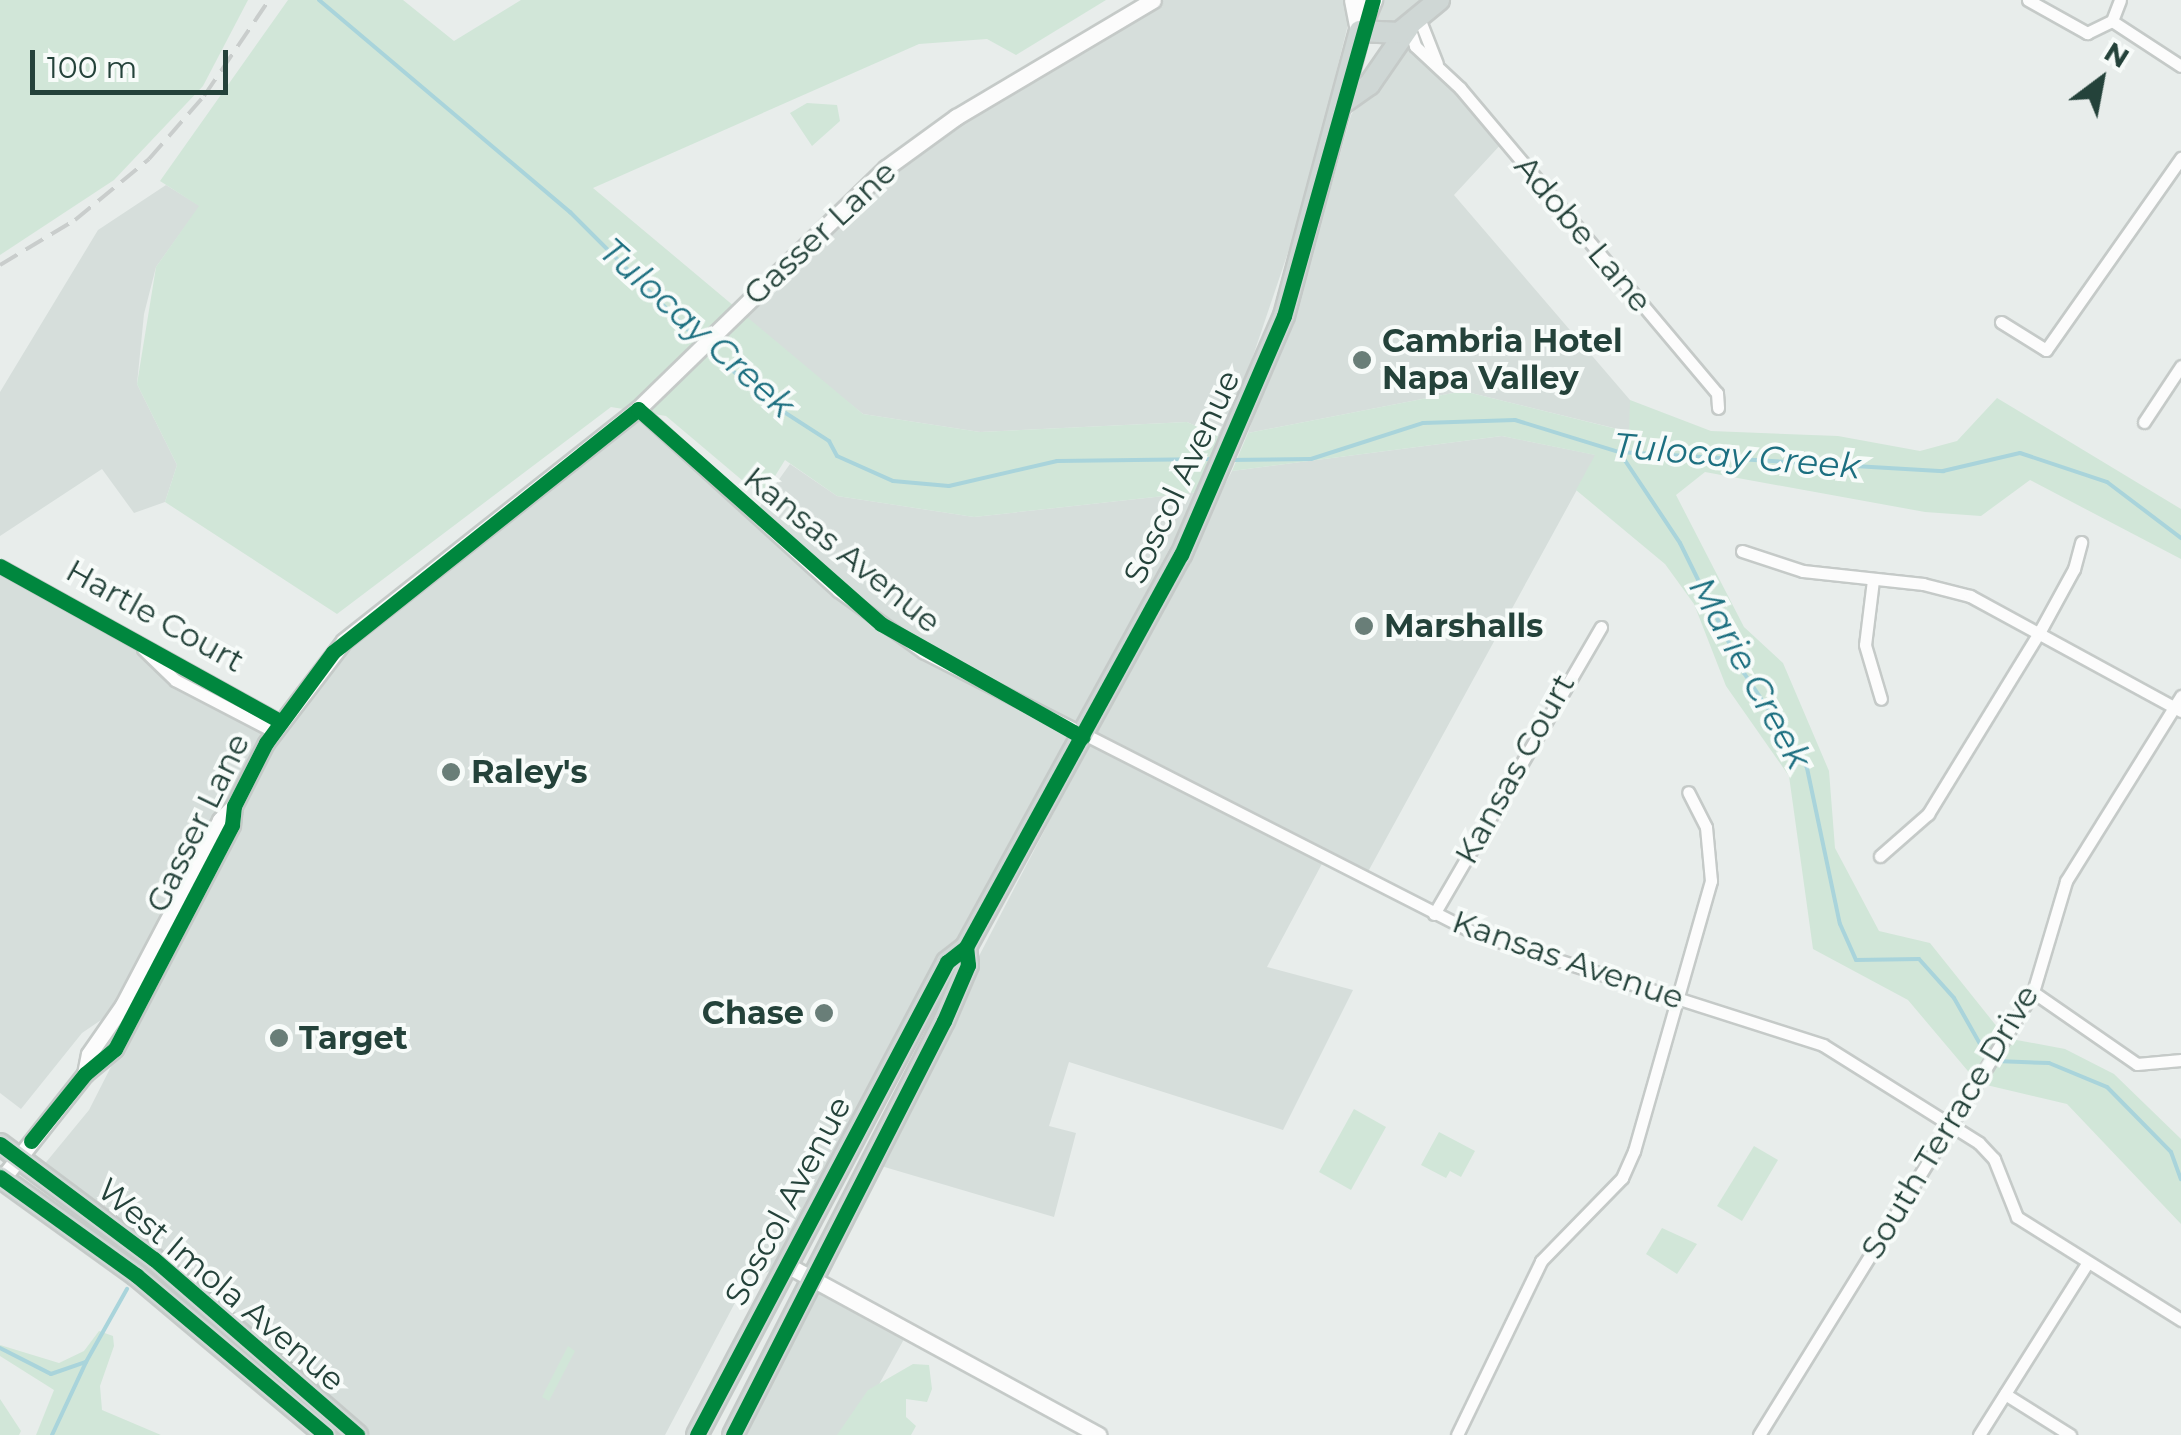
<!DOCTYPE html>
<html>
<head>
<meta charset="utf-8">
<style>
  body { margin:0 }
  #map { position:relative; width:2181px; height:1435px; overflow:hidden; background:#e8edeb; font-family:Montserrat,sans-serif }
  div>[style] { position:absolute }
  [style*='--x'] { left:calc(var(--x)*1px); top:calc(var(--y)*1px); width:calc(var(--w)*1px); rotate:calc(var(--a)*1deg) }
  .built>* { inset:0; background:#d6dedb }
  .green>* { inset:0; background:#d1e6d8 }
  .stream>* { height:4px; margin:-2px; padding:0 2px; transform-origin:2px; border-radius:2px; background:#a9d4db }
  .roads { filter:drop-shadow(2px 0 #c5cac8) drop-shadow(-2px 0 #c5cac8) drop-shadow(0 2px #c5cac8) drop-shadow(0 -2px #c5cac8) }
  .minor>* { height:11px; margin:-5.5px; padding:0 5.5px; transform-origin:5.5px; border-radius:5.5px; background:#fcfcfc }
  .tertiary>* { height:15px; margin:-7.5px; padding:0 7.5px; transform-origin:7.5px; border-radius:7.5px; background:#fcfcfc }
  .secondary>* { height:18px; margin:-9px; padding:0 9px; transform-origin:9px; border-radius:9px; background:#fcfcfc }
  .primary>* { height:20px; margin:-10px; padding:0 10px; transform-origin:10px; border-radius:10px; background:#cfd7d5 }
  .rail>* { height:4px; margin-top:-2px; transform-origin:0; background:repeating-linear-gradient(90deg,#c9cdcc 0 20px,transparent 0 30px) }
  .cycleway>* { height:15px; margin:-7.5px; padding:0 7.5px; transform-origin:7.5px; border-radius:7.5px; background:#00873e }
  .dots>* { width:28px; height:28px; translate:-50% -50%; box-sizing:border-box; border:5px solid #f7fbf9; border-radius:50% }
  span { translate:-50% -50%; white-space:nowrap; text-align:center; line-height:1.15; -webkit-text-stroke:8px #f7fbf9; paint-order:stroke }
  .street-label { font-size:32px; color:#24423a }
  .poi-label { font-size:32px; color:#24423a; font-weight:700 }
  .left { translate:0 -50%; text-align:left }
  .right { translate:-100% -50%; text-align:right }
  .water-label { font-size:35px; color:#1c6f80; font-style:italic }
  .north { position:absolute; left:2051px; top:30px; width:100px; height:100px; -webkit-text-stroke:8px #f7fbf9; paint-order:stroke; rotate:32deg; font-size:28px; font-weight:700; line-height:40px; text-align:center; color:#24423a }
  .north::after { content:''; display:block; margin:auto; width:35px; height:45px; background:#24423a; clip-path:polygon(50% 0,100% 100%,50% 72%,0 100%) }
  .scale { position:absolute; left:30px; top:50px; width:198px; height:45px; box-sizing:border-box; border:5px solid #24423a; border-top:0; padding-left:12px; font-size:30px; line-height:35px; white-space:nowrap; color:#24423a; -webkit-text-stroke:8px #f7fbf9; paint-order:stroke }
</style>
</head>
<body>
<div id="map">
  <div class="built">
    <i style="clip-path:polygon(1138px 0,1354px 0,1302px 211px,1225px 439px,1187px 422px,980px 432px,863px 414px,735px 313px,886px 168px,1124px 18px)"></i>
    <i style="clip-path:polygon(1373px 0,1439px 0,1409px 27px,1415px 46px,1504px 141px,1454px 195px,1630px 400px,1630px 432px,1463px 391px,1248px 433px,1317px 237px,1351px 115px,1406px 31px,1366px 33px)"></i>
    <i style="clip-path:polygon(166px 185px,200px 206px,156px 267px,144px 314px,137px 384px,177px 465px,165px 502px,134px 513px,102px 469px,0 536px,0 392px,98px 230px)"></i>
    <i style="clip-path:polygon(638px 409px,753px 516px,790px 464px,837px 496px,974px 517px,1200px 492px,785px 1264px,746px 1282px,665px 1435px,357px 1435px,38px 1172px,89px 1110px,273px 748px,317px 685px,377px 622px)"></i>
    <i style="clip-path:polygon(1502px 436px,1596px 455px,1364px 879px,1324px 860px,1267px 967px,1353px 990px,1283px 1130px,1069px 1062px,1049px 1126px,1076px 1133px,1054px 1217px,871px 1163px,1232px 471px)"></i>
    <i style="clip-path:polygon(0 566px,140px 646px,175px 680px,266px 728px,123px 1005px,82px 1033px,21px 1109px,0 1093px)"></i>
    <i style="clip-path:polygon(811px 1278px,908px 1332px,851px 1435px,733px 1435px)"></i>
  </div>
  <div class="green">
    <i style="clip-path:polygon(0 0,248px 0,203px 86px,114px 180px,0 255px)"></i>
    <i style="clip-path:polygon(288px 0,403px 0,454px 41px,521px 0,1106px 0,1016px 55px,987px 39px,919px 44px,593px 188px,863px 414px,980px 432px,1187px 422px,1225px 439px,1200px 492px,974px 517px,837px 496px,785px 460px,762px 497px,666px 416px,611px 407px,337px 614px,165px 502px,177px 465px,137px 384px,156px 267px,199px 206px,160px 181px)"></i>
    <i style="clip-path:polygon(807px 103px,837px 105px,840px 121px,812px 146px,790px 113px)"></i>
    <i style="clip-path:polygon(1463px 391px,1629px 432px,1630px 400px,1711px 431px,1838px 436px,1920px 451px,1957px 441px,1997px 398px,2181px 509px,2181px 559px,2030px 480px,1981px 516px,1925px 512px,1705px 472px,1676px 495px,1744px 627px,1783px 663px,1829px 771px,1835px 848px,1879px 931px,1930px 943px,2006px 1038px,2065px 1049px,2114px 1074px,2181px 1139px,2181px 1224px,2067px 1104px,1978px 1083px,1908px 1000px,1813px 949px,1789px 776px,1726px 686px,1694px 604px,1665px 564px,1576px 490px,1595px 455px,1502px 436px,1232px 471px,1248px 433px)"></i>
    <i style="clip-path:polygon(1354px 1109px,1386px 1127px,1351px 1190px,1319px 1172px)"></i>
    <i style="clip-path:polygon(1439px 1132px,1475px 1151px,1461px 1177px,1450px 1171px,1446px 1178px,1421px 1165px)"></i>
    <i style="clip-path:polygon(1754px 1146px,1778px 1160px,1742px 1221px,1717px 1206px)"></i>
    <i style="clip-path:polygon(1662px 1228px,1697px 1244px,1677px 1274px,1646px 1254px)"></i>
    <i style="clip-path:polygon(99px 1331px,113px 1336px,114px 1346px,100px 1386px,102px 1410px,161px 1435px,36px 1435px,54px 1390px,0 1356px,0 1345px,59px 1363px,84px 1351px)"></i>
    <i style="clip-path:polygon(568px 1346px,575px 1351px,549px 1401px,542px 1397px)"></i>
    <i style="clip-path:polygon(913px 1364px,929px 1365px,932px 1389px,927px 1402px,906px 1399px,906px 1417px,916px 1426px,911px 1435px,837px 1435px,868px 1390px)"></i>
    <i style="clip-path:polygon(0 1399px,21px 1431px,19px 1435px,0 1435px)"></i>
  </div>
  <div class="stream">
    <i style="--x:319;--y:0;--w:329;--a:40.2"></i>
    <i style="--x:570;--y:212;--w:184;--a:45"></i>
    <i style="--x:707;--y:348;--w:80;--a:41.5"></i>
    <i style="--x:767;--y:401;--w:74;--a:32.8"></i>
    <i style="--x:829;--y:441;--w:17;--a:62"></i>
    <i style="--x:837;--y:456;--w:61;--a:24.1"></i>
    <i style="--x:893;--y:481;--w:56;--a:5.1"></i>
    <i style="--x:949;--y:486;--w:111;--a:-13"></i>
    <i style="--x:1057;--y:461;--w:156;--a:-0.7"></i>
    <i style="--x:1620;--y:453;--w:108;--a:56.3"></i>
    <i style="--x:1680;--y:543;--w:145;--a:63.8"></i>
    <i style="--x:1744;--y:673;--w:114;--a:56.4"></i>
    <i style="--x:1807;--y:768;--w:159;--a:78.1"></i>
    <i style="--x:1840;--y:924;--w:39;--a:66"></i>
    <i style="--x:1856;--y:960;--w:63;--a:-0.9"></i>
    <i style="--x:1919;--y:959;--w:52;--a:48.1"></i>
    <i style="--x:1954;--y:998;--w:69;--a:60.5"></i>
    <i style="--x:1228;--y:460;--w:83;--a:-0.7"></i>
    <i style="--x:1311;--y:459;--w:118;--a:-17.8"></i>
    <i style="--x:1423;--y:423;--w:92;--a:-1.9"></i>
    <i style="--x:1515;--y:420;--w:109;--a:17.1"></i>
    <i style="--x:1619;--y:452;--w:325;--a:3.4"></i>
    <i style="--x:1943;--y:471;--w:79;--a:-13.2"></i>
    <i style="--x:2020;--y:453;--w:92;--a:18.4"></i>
    <i style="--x:2107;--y:482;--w:93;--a:37.1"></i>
    <i style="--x:1996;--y:1061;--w:53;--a:2.2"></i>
    <i style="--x:2049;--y:1063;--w:63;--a:22.5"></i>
    <i style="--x:2107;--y:1087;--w:91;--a:45.4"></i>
    <i style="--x:2171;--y:1152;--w:29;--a:70"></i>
    <i style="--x:121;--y:1207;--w:46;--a:38.9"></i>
    <i style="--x:0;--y:1348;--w:57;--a:27"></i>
    <i style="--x:51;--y:1374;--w:37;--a:-19"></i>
    <i style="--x:86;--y:1362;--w:84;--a:-60.7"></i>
    <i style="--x:52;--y:1435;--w:81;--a:-65"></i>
  </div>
  <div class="roads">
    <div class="minor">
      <i style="--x:2028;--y:0;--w:68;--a:29.2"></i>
      <i style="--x:2087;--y:33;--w:28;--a:-26"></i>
      <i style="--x:2120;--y:0;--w:22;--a:111"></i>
      <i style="--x:2112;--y:21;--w:82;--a:33.1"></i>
      <i style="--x:1419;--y:18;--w:49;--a:68.6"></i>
      <i style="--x:1409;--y:27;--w:20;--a:72"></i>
      <i style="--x:1415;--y:46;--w:62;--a:43"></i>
      <i style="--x:1460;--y:88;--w:399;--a:49.9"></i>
      <i style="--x:1717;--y:393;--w:15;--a:86"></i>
      <i style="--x:2001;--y:322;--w:53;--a:31.9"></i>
      <i style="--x:2046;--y:350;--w:235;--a:-54.9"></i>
      <i style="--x:638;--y:409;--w:270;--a:42.3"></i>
      <i style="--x:838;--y:591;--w:105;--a:35.7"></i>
      <i style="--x:923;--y:652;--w:624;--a:26.98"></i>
      <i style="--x:1479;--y:935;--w:361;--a:17.7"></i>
      <i style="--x:1823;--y:1045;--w:184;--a:32.1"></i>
      <i style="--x:1979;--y:1143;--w:22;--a:47"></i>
      <i style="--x:1994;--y:1159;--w:62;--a:68.4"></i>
      <i style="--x:2017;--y:1217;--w:194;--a:32.1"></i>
      <i style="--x:2144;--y:422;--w:67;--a:-56.5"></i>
      <i style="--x:1742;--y:551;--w:64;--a:18.2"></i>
      <i style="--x:1803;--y:571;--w:121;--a:6.2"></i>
      <i style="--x:1923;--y:584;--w:49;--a:14.3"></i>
      <i style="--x:1970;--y:596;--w:240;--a:28.6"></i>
      <i style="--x:0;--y:566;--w:320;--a:29"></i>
      <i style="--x:1873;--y:580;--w:65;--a:97"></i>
      <i style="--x:1865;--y:645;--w:56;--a:73.5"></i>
      <i style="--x:143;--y:649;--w:45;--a:44.1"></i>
      <i style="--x:175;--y:680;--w:110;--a:27.5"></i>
      <i style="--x:1880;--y:856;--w:64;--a:-41.2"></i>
      <i style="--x:1928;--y:814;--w:215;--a:-58.5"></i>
      <i style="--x:2040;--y:631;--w:71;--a:-61.3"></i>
      <i style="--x:2074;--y:569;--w:28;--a:-75"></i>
      <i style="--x:1434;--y:914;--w:332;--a:-59.8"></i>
      <i style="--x:2033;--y:992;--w:126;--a:34.7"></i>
      <i style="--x:2137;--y:1064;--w:44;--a:-5.2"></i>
      <i style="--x:2005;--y:1394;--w:77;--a:32.2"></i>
      <i style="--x:1457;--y:1435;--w:193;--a:-64.2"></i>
      <i style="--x:1541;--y:1261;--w:116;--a:-45.7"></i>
      <i style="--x:1622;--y:1178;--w:30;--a:-66"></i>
      <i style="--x:1634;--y:1151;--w:281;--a:-74.1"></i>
      <i style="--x:1711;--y:881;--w:54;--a:-95.3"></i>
      <i style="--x:1706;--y:827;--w:39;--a:-117"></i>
      <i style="--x:1759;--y:1435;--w:521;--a:-58.26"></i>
      <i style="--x:2033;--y:992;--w:116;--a:-73.4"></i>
      <i style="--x:2066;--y:881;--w:218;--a:-58.1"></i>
      <i style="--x:1979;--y:1435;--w:204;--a:-57.8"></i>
    </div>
    <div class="tertiary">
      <i style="--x:85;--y:1074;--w:20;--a:-79"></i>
      <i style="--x:89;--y:1054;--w:60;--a:-55.2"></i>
      <i style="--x:123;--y:1005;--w:209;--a:-62.3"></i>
      <i style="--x:220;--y:820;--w:20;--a:-45"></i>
      <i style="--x:2;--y:1179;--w:134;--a:-51.7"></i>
      <i style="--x:85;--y:1074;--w:39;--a:-40"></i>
      <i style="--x:115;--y:1049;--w:253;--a:-62.4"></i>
      <i style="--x:232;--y:825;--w:19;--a:-84"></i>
      <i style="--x:234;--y:806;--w:71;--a:-63.1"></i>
      <i style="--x:266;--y:743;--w:128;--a:-52.6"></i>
      <i style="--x:344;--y:641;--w:375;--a:-38.3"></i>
      <i style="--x:638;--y:409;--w:346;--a:-44.2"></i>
      <i style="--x:886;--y:168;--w:87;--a:-36.1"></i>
      <i style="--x:956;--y:117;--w:229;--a:-30.7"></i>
      <i style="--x:785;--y:1264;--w:357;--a:28.6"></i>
    </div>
    <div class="secondary">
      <i style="--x:1354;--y:0;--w:32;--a:79"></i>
      <i style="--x:1360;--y:31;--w:34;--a:-67"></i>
    </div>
    <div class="primary">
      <i style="--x:1343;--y:103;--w:32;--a:-35"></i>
      <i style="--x:1369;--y:85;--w:70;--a:-55.4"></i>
      <i style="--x:0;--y:1144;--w:192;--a:36.8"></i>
      <i style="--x:154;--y:1259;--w:269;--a:40.9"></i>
      <i style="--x:0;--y:1177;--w:168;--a:35.8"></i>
      <i style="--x:136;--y:1275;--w:248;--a:40.1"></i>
      <i style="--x:697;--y:1435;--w:535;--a:-62.14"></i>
      <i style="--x:947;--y:962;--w:24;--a:-38"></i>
      <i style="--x:966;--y:947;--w:447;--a:-61.3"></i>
      <i style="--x:1181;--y:555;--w:260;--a:-66.7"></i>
      <i style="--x:1284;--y:316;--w:295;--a:-75.1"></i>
      <i style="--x:1360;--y:31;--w:39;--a:3"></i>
      <i style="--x:1399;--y:33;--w:52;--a:-39.5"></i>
      <i style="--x:733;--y:1435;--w:465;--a:-63"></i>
      <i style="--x:944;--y:1021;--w:61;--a:-66.8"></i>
      <i style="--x:968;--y:965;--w:18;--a:-96"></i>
    </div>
  </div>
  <div class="rail">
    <i style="--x:0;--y:265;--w:87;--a:-31"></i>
    <i style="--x:75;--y:220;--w:96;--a:-39.5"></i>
    <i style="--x:149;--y:159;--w:84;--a:-48.9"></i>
    <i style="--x:204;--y:96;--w:116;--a:-55.9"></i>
  </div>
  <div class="cycleway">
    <i style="--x:0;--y:566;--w:320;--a:29"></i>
    <i style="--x:31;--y:1141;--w:86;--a:-51.1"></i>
    <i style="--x:85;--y:1074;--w:39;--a:-40"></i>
    <i style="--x:115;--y:1049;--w:253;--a:-62.4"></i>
    <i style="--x:232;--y:825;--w:19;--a:-84"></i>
    <i style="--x:234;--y:806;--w:71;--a:-63.1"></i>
    <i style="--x:266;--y:743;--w:113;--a:-53.6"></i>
    <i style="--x:333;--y:652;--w:390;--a:-38.5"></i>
    <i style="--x:638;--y:409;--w:324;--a:41.5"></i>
    <i style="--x:881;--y:624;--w:231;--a:29.3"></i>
    <i style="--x:0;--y:1144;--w:192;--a:36.8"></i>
    <i style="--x:154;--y:1259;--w:269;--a:40.9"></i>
    <i style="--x:0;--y:1177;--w:168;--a:35.8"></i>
    <i style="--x:136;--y:1275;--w:248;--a:40.1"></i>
    <i style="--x:697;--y:1435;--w:535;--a:-62.14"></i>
    <i style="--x:947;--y:962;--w:24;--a:-38"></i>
    <i style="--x:966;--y:947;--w:447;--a:-61.3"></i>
    <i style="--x:1181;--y:555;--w:260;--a:-66.7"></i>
    <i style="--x:1284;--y:316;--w:328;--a:-74.3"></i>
    <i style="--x:733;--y:1435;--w:465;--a:-63"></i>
    <i style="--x:944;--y:1021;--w:61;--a:-66.8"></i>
    <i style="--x:968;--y:965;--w:18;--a:-96"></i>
  </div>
  <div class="dots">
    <i style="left:1362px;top:360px;background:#697e78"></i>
    <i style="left:1364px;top:626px;background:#697e78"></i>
    <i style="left:451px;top:772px;background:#697e78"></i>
    <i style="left:824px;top:1013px;background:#697e78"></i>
    <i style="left:279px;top:1038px;background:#697e78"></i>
  </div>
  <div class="street-label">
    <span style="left:820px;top:233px;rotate:-43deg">Gasser Lane</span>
    <span style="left:1583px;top:234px;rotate:50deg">Adobe Lane</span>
    <span style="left:1182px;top:477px;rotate:-65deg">Soscol Avenue</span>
    <span style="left:842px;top:550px;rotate:39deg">Kansas Avenue</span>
    <span style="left:155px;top:616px;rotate:29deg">Hartle Court</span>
    <span style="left:1515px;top:769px;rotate:-61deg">Kansas Court</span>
    <span style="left:198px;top:823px;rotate:-64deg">Gasser Lane</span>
    <span style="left:1568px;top:960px;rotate:19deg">Kansas Avenue</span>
    <span style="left:1950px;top:1122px;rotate:-59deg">South Terrace Drive</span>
    <span style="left:788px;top:1201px;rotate:-62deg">Soscol Avenue</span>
    <span style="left:221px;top:1285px;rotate:40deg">West Imola Avenue</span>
  </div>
  <div class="poi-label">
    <span class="left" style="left:1382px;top:360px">Cambria Hotel<br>Napa Valley</span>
    <span class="left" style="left:1384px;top:626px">Marshalls</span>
    <span class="left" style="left:471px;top:772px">Raley's</span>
    <span class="right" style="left:804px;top:1013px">Chase</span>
    <span class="left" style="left:299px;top:1038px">Target</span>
  </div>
  <div class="water-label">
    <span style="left:697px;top:328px;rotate:42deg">Tulocay Creek</span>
    <span style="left:1737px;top:456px;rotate:5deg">Tulocay Creek</span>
    <span style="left:1750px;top:673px;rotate:61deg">Marie Creek</span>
  </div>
  <div class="north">N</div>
  <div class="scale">100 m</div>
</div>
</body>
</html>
